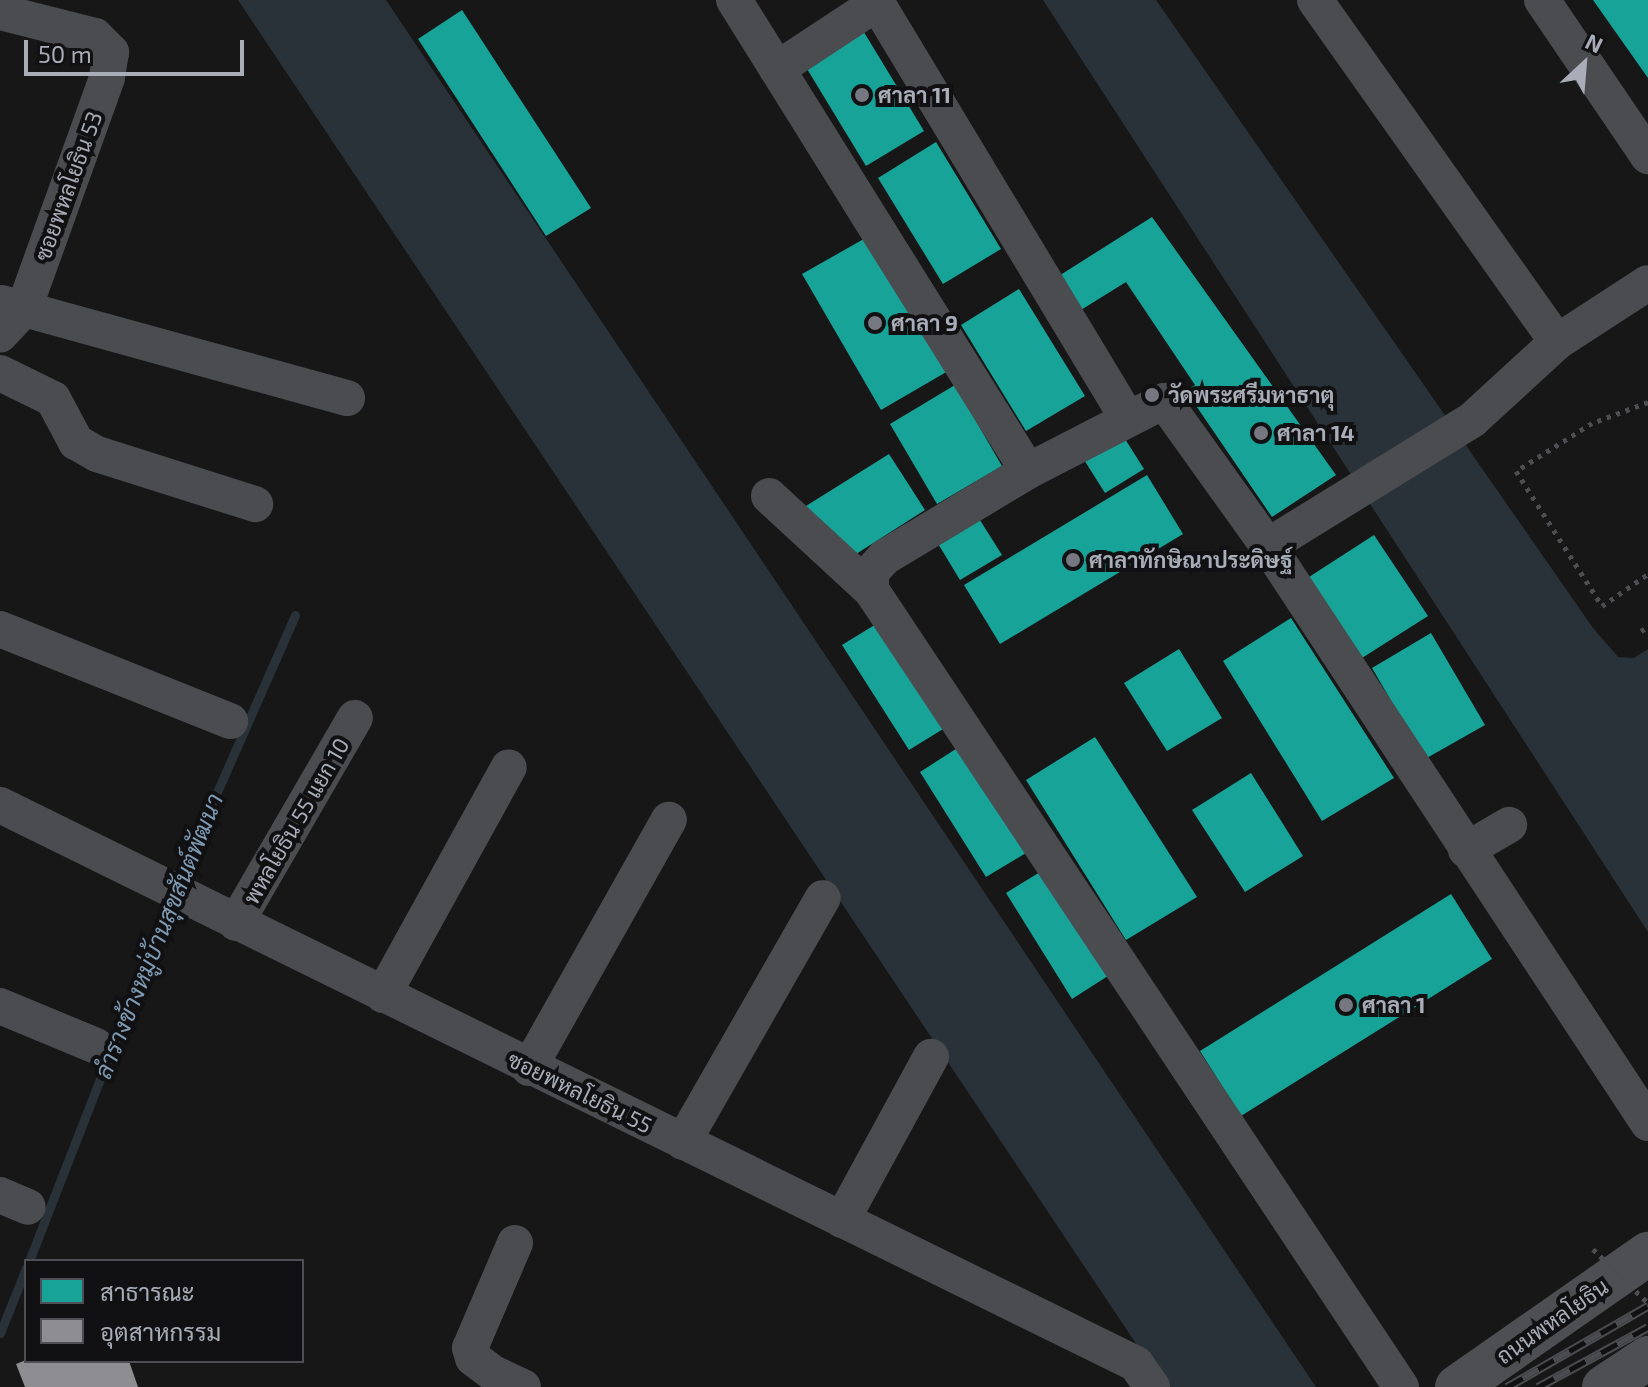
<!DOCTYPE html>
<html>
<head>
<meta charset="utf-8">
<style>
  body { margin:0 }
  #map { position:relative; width:1648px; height:1387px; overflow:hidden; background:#171717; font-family:"Exo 2",Sarabun,sans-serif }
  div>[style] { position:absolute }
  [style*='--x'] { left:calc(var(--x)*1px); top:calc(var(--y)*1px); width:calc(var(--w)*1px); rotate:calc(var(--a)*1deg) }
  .water>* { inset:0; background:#2a3239 }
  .public>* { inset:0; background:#17a398 }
  .industry>* { inset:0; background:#8d8d92 }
  .stream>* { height:9px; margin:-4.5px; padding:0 4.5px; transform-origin:4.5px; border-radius:4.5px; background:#2a3239 }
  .path>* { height:5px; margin-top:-2.5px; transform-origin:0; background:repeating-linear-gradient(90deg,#4d4e52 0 4px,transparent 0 10px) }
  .minor>* { height:36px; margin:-18px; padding:0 18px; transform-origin:18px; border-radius:18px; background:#4b4c50 }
  .major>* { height:44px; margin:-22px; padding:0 22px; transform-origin:22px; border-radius:22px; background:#4d4f52 }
  .rail>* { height:9px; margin-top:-4.5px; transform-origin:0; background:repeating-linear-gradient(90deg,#111113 0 18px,#4b4c4f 0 36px); box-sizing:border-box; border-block:2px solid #4b4c4f }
  .path-bridge>* { height:5px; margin-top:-2.5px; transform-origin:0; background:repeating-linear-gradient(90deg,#4d4e52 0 4px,transparent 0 10px) }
  .dots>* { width:22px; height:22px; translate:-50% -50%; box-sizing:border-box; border:4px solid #111113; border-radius:50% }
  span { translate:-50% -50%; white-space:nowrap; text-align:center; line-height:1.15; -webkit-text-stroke:8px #111113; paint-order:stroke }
  .poi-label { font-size:22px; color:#a8adb8; font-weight:700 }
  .left { translate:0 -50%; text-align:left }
  .street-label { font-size:22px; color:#a8adb8 }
  .water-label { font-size:24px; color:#7f9bb3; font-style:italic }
  .legend { position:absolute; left:24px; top:1259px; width:280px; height:104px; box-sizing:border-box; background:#111113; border:2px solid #4d4f55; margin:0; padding:10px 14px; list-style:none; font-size:24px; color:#a8adb8 }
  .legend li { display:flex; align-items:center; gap:16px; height:40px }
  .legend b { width:40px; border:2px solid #4d4f55 }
  .north { position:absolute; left:1544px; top:24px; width:80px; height:80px; -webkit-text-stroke:6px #111113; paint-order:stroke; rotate:26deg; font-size:22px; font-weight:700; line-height:32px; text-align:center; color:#a8adb8 }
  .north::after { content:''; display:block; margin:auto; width:28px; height:36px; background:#a8adb8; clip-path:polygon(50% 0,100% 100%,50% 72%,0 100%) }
  .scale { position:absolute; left:24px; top:40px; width:220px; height:36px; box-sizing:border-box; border:4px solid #a8adb8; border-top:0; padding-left:10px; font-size:24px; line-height:28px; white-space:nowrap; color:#a8adb8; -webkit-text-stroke:6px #111113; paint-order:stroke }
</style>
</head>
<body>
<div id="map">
  <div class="water">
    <i style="clip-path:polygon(238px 0,386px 0,1316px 1387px,1165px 1387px)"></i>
    <i style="clip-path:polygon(1043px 0,1156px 0,1593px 628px,1618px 657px,1634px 658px,1648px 649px,1648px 932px)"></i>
  </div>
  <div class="public">
    <i style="clip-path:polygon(1593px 0,1648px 0,1648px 78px)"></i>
    <i style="clip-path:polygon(462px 10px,591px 208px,546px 236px,418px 39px)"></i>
    <i style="clip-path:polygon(859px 24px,924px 131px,866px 166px,801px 59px)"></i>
    <i style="clip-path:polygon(936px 142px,1001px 249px,943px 284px,878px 178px)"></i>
    <i style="clip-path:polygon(1152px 217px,1336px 475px,1272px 517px,1186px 391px,1195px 385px,1126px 282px,1076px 313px,1054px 279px)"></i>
    <i style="clip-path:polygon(869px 236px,948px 371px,881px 410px,802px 274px)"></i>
    <i style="clip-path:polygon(1019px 289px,1085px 396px,1026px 431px,961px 325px)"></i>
    <i style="clip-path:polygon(955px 385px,1002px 466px,937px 504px,890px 424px)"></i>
    <i style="clip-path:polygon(1120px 431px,1144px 469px,1105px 493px,1081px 455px)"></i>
    <i style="clip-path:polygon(889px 454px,925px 510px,842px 563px,806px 506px)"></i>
    <i style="clip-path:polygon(1147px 475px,1183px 534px,1000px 644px,964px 585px)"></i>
    <i style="clip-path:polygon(978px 517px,1002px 555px,960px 580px,937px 542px)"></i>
    <i style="clip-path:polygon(1374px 535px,1428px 616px,1362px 658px,1309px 577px)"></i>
    <i style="clip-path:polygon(1291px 618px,1394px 778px,1322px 821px,1223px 661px)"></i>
    <i style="clip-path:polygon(881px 621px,948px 726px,909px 750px,842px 645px)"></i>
    <i style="clip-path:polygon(1431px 633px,1485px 725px,1425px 759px,1372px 668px)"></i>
    <i style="clip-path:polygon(1179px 649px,1222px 718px,1167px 751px,1124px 683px)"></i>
    <i style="clip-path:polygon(1095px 737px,1197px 897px,1126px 940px,1026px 780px)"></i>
    <i style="clip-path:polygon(959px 747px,1026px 853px,986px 877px,920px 772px)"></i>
    <i style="clip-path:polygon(1251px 773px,1303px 856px,1245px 892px,1192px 810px)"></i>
    <i style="clip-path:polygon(1045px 869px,1111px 974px,1072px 999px,1006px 893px)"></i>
    <i style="clip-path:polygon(1451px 894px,1492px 959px,1241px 1116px,1200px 1051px)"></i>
  </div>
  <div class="industry">
    <i style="clip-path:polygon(26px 1360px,129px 1361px,138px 1387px,25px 1387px,16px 1364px)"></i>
  </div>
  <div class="stream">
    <i style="--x:176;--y:885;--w:295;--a:-66.2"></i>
    <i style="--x:29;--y:1261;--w:388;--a:-68.7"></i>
    <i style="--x:0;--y:1333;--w:70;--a:-68.2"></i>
  </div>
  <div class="path">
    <i style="--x:1648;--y:402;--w:60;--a:159.4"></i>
    <i style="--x:1592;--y:423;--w:90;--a:147.7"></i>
    <i style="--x:1516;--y:471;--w:160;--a:57.5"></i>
    <i style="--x:1602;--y:606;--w:56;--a:-34.8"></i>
    <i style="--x:1641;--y:631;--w:8;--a:-30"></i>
  </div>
  <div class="minor">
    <i style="--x:734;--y:0;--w:555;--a:58.03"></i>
    <i style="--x:1315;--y:0;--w:419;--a:54.7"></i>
    <i style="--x:1542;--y:0;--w:189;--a:55.8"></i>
    <i style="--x:0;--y:12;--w:98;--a:14.2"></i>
    <i style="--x:95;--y:36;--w:23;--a:45"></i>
    <i style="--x:111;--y:52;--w:26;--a:99"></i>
    <i style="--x:107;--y:78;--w:245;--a:109.8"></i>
    <i style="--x:24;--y:309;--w:35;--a:133"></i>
    <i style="--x:777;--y:69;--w:120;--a:-33.4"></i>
    <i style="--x:877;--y:3;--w:484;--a:58.9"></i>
    <i style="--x:2;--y:303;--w:358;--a:15.4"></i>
    <i style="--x:0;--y:373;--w:59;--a:26.1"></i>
    <i style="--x:53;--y:399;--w:49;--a:61.9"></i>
    <i style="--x:76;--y:442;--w:24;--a:30"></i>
    <i style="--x:97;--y:454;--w:166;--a:17.6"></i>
    <i style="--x:769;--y:496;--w:139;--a:42.7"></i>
    <i style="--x:1268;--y:546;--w:240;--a:-31.7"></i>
    <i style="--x:1472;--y:420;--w:115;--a:-42.5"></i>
    <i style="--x:1557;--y:342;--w:108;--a:-33"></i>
    <i style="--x:0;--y:629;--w:248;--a:21.8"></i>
    <i style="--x:0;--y:805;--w:1266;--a:26.2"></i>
    <i style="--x:1136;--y:1364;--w:28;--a:55"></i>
    <i style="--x:1466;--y:850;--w:50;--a:-30.2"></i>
    <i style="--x:236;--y:923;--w:237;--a:-59.9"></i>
    <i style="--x:383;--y:995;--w:260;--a:-61.1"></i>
    <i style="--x:0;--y:1006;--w:104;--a:22.6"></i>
    <i style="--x:529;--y:1068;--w:285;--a:-60.6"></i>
    <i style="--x:683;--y:1142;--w:281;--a:-60.2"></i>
    <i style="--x:0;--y:1195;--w:30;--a:23"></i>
    <i style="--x:842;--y:1220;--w:186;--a:-61.4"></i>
    <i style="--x:515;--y:1243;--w:114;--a:113.2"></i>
    <i style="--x:470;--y:1348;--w:10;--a:73"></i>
    <i style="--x:473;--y:1358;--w:25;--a:37"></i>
    <i style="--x:493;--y:1373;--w:33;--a:25"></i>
    <i style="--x:1401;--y:1387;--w:957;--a:-123.62"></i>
    <i style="--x:871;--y:590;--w:18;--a:-90"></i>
    <i style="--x:871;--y:572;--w:21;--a:-47"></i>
    <i style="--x:885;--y:557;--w:167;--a:-31"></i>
    <i style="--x:1028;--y:471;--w:153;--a:-27.2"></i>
    <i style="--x:1164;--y:401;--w:178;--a:54.4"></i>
    <i style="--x:1268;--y:546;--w:691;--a:56.63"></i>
  </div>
  <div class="major">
    <i style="--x:1457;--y:1387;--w:233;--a:-34.9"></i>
    <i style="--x:1604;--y:1387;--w:53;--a:-33.4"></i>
  </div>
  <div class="rail">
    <i style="--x:1507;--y:1387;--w:163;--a:-29.9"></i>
    <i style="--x:1538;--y:1387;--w:125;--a:-28.6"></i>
  </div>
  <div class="path-bridge">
    <i style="--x:1593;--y:1249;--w:77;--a:44.5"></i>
  </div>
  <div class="dots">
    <i style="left:862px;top:95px;background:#757880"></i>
    <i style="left:875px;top:323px;background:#757880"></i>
    <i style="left:1152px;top:395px;background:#757880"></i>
    <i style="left:1261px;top:433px;background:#757880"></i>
    <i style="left:1073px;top:560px;background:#757880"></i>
    <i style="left:1346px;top:1005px;background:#757880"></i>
  </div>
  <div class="poi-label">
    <span class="left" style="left:878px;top:95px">ศาลา 11</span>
    <span class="left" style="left:891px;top:323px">ศาลา 9</span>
    <span class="left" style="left:1168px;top:395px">วัดพระศรีมหาธาตุ</span>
    <span class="left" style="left:1277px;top:433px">ศาลา 14</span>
    <span class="left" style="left:1089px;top:560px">ศาลาทักษิณาประดิษฐ์</span>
    <span class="left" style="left:1362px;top:1005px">ศาลา 1</span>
  </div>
  <div class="street-label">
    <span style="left:68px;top:186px;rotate:-70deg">ซอยพหลโยธิน 53</span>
    <span style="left:296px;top:821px;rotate:-60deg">พหลโยธิน 55 แยก 10</span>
    <span style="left:580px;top:1092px;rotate:26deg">ซอยพหลโยธิน 55</span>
    <span style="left:1552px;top:1321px;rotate:-35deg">ถนนพหลโยธิน</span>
  </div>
  <div class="water-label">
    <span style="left:158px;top:936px;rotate:-68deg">ลำรางข้างหมู่บ้านสุขสันต์พัฒนา</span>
  </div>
  <ul class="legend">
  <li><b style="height:22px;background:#17a398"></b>สาธารณะ</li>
  <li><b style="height:22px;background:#8d8d92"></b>อุตสาหกรรม</li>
  </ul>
  <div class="north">N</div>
  <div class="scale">50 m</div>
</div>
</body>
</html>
